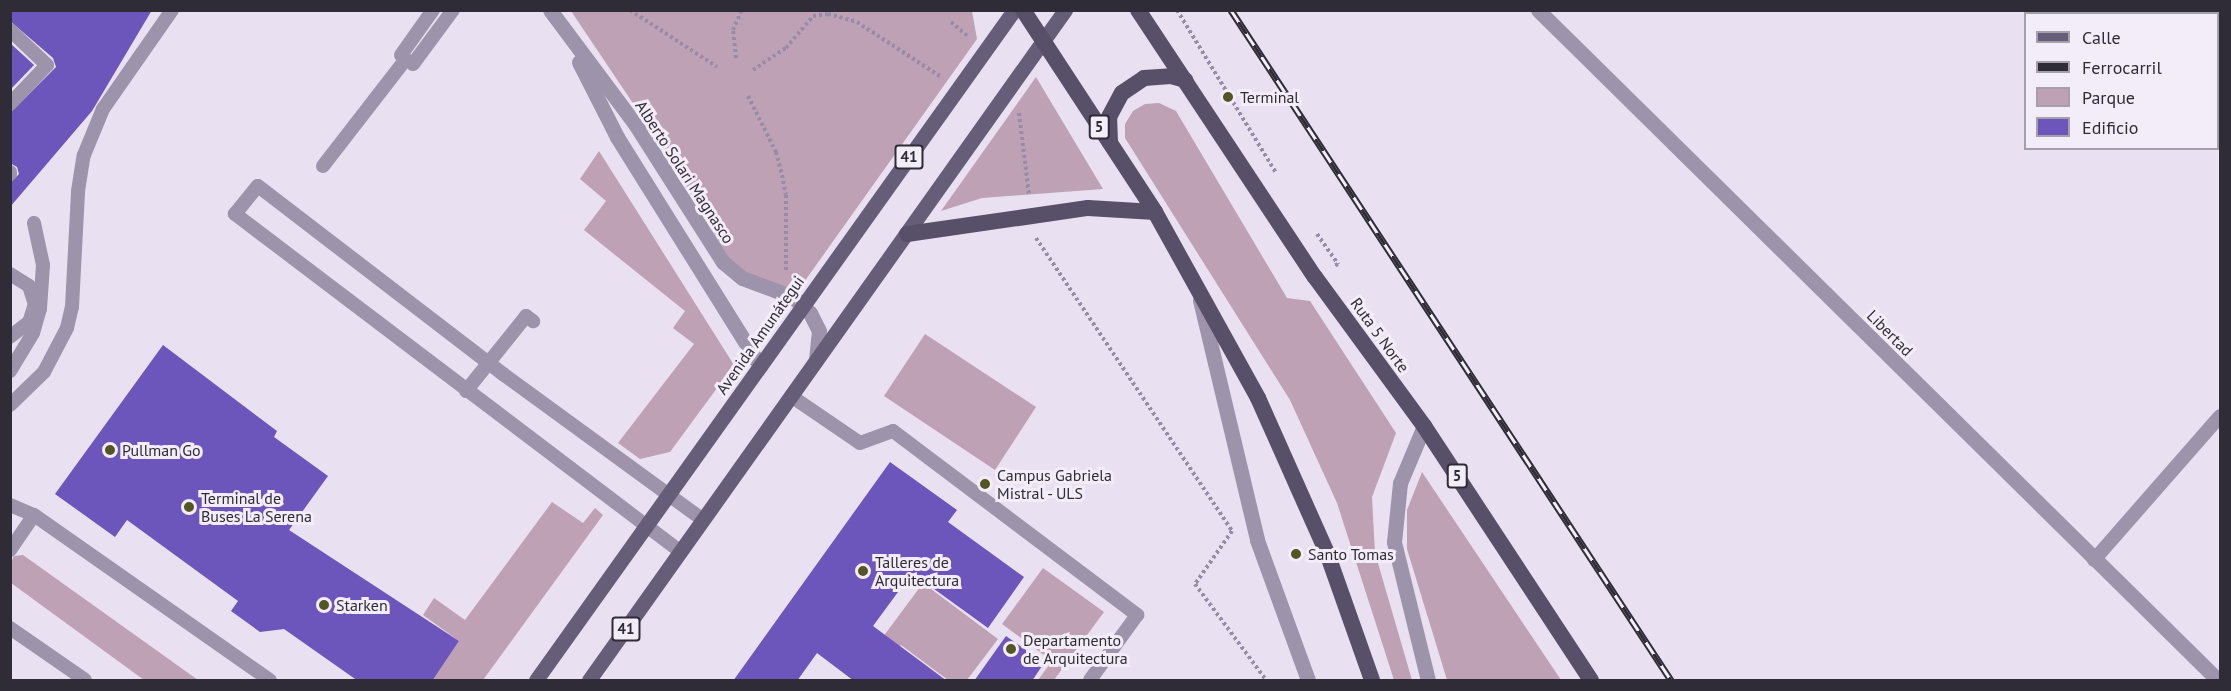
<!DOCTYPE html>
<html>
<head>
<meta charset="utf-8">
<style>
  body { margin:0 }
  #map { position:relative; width:2231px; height:691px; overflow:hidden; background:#e9e0f1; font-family:"PT Sans",sans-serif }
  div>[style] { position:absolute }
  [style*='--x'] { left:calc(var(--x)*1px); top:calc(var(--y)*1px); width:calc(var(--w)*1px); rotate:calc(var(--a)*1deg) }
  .green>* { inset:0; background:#bfa1b6 }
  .building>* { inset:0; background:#6c55bb }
  .path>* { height:4px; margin-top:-2px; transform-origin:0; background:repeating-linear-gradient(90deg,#978ca8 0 3px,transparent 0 6px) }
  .service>* { height:14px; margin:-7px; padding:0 7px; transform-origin:7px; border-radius:7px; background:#9d93ab }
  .minor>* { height:15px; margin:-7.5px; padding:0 7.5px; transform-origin:7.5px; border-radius:7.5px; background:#9d93ab }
  .tertiary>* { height:15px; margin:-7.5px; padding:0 7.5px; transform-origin:7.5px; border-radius:7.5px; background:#9d93ab }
  .primary>* { height:15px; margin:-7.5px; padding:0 7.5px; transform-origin:7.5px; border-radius:7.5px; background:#665e78 }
  .trunk>* { height:16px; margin:-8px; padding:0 8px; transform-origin:8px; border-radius:8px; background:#585068 }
  .rail>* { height:7px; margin-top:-3.5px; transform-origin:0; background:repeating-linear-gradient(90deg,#f3edf9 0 14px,#2f2b37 0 28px); box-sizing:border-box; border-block:2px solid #2f2b37 }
  .dots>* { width:16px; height:16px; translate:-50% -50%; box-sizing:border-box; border:3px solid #f3edf9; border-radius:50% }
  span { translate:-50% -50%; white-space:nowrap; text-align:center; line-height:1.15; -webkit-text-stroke:6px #f3edf9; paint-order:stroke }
  .shield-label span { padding:2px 4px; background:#f3edf9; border:2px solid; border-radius:4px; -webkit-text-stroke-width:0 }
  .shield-label { font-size:15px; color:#2f2b37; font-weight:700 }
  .poi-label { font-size:16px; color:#2f2b37 }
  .left { translate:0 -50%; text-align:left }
  .street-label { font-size:16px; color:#2f2b37 }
  .frame { position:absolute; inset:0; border:12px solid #2f2b37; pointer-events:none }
  .legend { position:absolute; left:2024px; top:12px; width:195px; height:138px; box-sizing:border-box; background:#f3edf9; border:2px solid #a59fab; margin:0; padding:8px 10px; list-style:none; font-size:18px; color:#2f2b37 }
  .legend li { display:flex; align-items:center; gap:12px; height:30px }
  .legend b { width:30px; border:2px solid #a59fab }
</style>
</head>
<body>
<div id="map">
  <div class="green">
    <i style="clip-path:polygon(571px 11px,972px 11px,977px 39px,797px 292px,736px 270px,669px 157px)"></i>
    <i style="clip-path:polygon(1036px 77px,1103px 189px,982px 198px,941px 211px)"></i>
    <i style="clip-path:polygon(1159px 103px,1176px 111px,1287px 298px,1310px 301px,1396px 433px,1372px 497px,1375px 553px,1412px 680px,1394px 680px,1337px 503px,1290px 400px,1125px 138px,1125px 124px,1133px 111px,1145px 104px)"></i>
    <i style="clip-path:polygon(599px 151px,734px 365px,670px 452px,640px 459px,618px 443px,694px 344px,673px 328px,685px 311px,584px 230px,606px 201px,580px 179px)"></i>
    <i style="clip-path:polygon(925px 334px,1036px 407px,995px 470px,884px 396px)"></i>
    <i style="clip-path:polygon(1422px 472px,1561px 680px,1447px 680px,1407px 549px,1407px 510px)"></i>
    <i style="clip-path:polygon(552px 502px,583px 523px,595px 508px,603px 515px,483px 680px,432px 680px,459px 641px,423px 615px,434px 598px,465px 620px)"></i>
    <i style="clip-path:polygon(23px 555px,198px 680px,199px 680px,144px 680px,11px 583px,11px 562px,14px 556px)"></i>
    <i style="clip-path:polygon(1043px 568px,1104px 612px,1054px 680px,1038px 680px,1052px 661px,1002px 624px)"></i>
    <i style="clip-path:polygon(923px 583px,998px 639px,967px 680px,948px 680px,901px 645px,886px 664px,871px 653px)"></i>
  </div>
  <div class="building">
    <i style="clip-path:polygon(10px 10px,152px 10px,92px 111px,10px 207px,10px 183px,19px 174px,17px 167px,10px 163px,10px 113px,56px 67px,53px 58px,10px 21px)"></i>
    <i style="clip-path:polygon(10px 43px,34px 65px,10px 90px)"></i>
    <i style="clip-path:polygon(163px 345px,277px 431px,274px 437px,328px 476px,289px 530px,459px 641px,432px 681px,358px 681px,284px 629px,260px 632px,231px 611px,238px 601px,127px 520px,115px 537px,55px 494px)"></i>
    <i style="clip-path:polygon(890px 462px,957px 510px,948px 522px,1024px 577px,988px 628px,912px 573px,873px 626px,947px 681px,854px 681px,817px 653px,797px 681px,733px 681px)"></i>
    <i style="clip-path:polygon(1006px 636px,1044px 663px,1032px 681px,974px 681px)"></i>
  </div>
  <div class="path">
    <i style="--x:630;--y:10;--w:104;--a:33.2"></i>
    <i style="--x:1177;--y:10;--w:191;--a:58.7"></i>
    <i style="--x:951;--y:22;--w:23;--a:40"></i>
    <i style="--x:736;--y:58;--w:28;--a:-96"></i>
    <i style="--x:733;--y:30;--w:22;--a:-66"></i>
    <i style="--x:753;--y:70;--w:40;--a:-34"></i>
    <i style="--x:786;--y:48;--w:42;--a:-49.8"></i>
    <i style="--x:813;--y:16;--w:15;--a:-8"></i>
    <i style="--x:828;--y:14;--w:30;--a:15"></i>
    <i style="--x:857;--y:22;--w:100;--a:33.2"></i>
    <i style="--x:748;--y:96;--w:63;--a:63.4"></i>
    <i style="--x:776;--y:152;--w:24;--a:75"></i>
    <i style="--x:782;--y:175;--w:20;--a:79"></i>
    <i style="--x:786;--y:195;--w:78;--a:90"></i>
    <i style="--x:1019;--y:113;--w:83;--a:83"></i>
    <i style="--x:1317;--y:234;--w:37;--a:55"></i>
    <i style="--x:1338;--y:264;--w:4;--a:153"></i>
    <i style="--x:1036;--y:238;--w:353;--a:56.2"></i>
    <i style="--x:1232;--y:531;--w:65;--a:124.9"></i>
    <i style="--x:1195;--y:584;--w:119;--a:53.5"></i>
  </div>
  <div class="service">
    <i style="--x:10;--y:30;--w:51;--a:43.4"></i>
    <i style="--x:47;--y:65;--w:54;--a:133.5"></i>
    <i style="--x:401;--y:55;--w:55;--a:-54.6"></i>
    <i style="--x:413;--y:64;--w:67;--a:-53.5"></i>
    <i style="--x:323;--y:166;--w:135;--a:-52.2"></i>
    <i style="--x:10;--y:172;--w:2;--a:90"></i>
    <i style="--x:10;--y:274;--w:22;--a:32"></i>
    <i style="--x:29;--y:286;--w:19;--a:72"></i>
    <i style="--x:35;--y:304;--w:19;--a:108"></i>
    <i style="--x:29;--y:322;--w:24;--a:142"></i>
    <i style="--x:10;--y:371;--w:44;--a:-58.8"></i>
    <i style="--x:33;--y:333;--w:25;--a:-74"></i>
    <i style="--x:40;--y:309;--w:44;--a:-86.1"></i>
    <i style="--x:43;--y:265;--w:43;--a:-102.1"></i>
    <i style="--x:466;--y:391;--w:96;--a:-51.3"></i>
    <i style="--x:526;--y:316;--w:9;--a:36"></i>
    <i style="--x:791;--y:396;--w:83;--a:34.3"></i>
    <i style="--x:860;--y:443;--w:35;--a:-20"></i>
    <i style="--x:893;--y:431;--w:306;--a:37"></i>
    <i style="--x:1137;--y:615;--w:80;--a:125.9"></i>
    <i style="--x:10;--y:405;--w:47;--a:-44.1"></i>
    <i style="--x:44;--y:372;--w:50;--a:-62.4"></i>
    <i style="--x:67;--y:328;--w:22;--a:-77"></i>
    <i style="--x:72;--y:307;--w:116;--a:-87"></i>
    <i style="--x:78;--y:191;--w:36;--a:-81"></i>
    <i style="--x:84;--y:155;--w:50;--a:-67.6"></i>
    <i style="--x:103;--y:109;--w:121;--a:-55.1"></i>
    <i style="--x:10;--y:505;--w:26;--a:23"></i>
    <i style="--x:10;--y:550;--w:42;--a:-55.6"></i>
    <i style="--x:34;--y:515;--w:288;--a:35"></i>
    <i style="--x:681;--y:552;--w:560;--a:-142.84"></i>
    <i style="--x:235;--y:214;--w:36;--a:-51"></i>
    <i style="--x:258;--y:186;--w:309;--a:37.5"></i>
    <i style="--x:503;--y:374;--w:248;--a:36.1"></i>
    <i style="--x:2094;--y:560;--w:191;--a:-48.8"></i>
    <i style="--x:10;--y:628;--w:91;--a:34.7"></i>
  </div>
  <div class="minor">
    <i style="--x:1538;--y:10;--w:955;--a:44.58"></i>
    <i style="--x:1200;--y:300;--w:247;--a:76.6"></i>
    <i style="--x:1257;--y:540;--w:149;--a:70"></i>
    <i style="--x:1424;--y:426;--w:62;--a:112.8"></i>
    <i style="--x:1400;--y:483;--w:59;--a:95.8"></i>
    <i style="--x:1394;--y:542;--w:142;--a:76.2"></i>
  </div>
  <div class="tertiary">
    <i style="--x:550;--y:10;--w:142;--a:53.3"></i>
    <i style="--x:635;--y:124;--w:164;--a:57.5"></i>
    <i style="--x:723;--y:262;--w:25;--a:40"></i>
    <i style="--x:742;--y:278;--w:54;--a:20.4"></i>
    <i style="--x:793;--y:297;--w:23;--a:43"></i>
    <i style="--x:810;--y:313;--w:20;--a:63"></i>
    <i style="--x:819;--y:331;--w:29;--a:96"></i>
    <i style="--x:579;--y:62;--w:84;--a:63.1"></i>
    <i style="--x:617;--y:137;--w:270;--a:58"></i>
  </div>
  <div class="primary">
    <i style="--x:536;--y:680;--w:823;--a:-54.49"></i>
    <i style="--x:589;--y:680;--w:822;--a:-54.61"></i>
  </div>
  <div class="trunk">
    <i style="--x:1023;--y:10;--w:241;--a:56.8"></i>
    <i style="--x:1155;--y:212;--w:213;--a:61"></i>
    <i style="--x:1258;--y:398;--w:170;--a:66"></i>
    <i style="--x:1327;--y:553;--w:135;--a:70.5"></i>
    <i style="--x:1138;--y:10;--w:320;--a:56.5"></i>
    <i style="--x:1315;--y:277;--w:185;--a:53.8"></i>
    <i style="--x:1424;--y:426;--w:304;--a:56.7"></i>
    <i style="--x:1110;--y:143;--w:26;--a:-92"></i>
    <i style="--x:1109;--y:117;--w:27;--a:-62"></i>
    <i style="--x:1122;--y:93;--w:27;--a:-34"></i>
    <i style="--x:1144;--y:78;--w:27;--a:-4"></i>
    <i style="--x:1171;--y:76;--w:15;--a:16"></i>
    <i style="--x:907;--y:234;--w:183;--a:-8.2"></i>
    <i style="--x:1088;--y:208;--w:67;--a:3.4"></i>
  </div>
  <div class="rail">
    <i style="--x:1231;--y:10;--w:802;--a:56.71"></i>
  </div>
  <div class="dots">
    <i style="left:1228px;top:97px;background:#535524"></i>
    <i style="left:110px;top:450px;background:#535524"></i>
    <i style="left:985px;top:484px;background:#535524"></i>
    <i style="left:189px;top:507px;background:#535524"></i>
    <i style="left:1296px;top:554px;background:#535524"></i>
    <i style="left:863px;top:571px;background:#535524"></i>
    <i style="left:324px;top:605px;background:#535524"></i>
    <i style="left:1011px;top:649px;background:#535524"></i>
  </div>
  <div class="shield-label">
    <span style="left:1099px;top:127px">5</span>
    <span style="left:909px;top:157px">41</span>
    <span style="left:1457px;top:476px">5</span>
    <span style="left:626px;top:629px">41</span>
  </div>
  <div class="poi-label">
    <span class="left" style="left:1240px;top:97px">Terminal</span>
    <span class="left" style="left:122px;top:450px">Pullman Go</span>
    <span class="left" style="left:997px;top:484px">Campus Gabriela<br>Mistral - ULS</span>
    <span class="left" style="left:201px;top:507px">Terminal de<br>Buses La Serena</span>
    <span class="left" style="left:1308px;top:554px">Santo Tomas</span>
    <span class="left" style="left:875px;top:571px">Talleres de<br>Arquitectura</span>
    <span class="left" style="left:336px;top:605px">Starken</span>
    <span class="left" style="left:1023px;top:649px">Departamento<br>de Arquitectura</span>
  </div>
  <div class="street-label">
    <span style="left:685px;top:172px;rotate:57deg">Alberto Solari Magnasco</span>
    <span style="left:1890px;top:333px;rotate:45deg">Libertad</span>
    <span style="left:760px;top:335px;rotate:-55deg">Avenida Amunátegui</span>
    <span style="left:1380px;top:335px;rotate:54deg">Ruta 5 Norte</span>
  </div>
  <div class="frame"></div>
  <ul class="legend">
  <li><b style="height:8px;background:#665e78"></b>Calle</li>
  <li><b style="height:8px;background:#2f2b37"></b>Ferrocarril</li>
  <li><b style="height:16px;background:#bfa1b6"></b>Parque</li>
  <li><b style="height:16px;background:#6c55bb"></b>Edificio</li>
  </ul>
</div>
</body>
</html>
